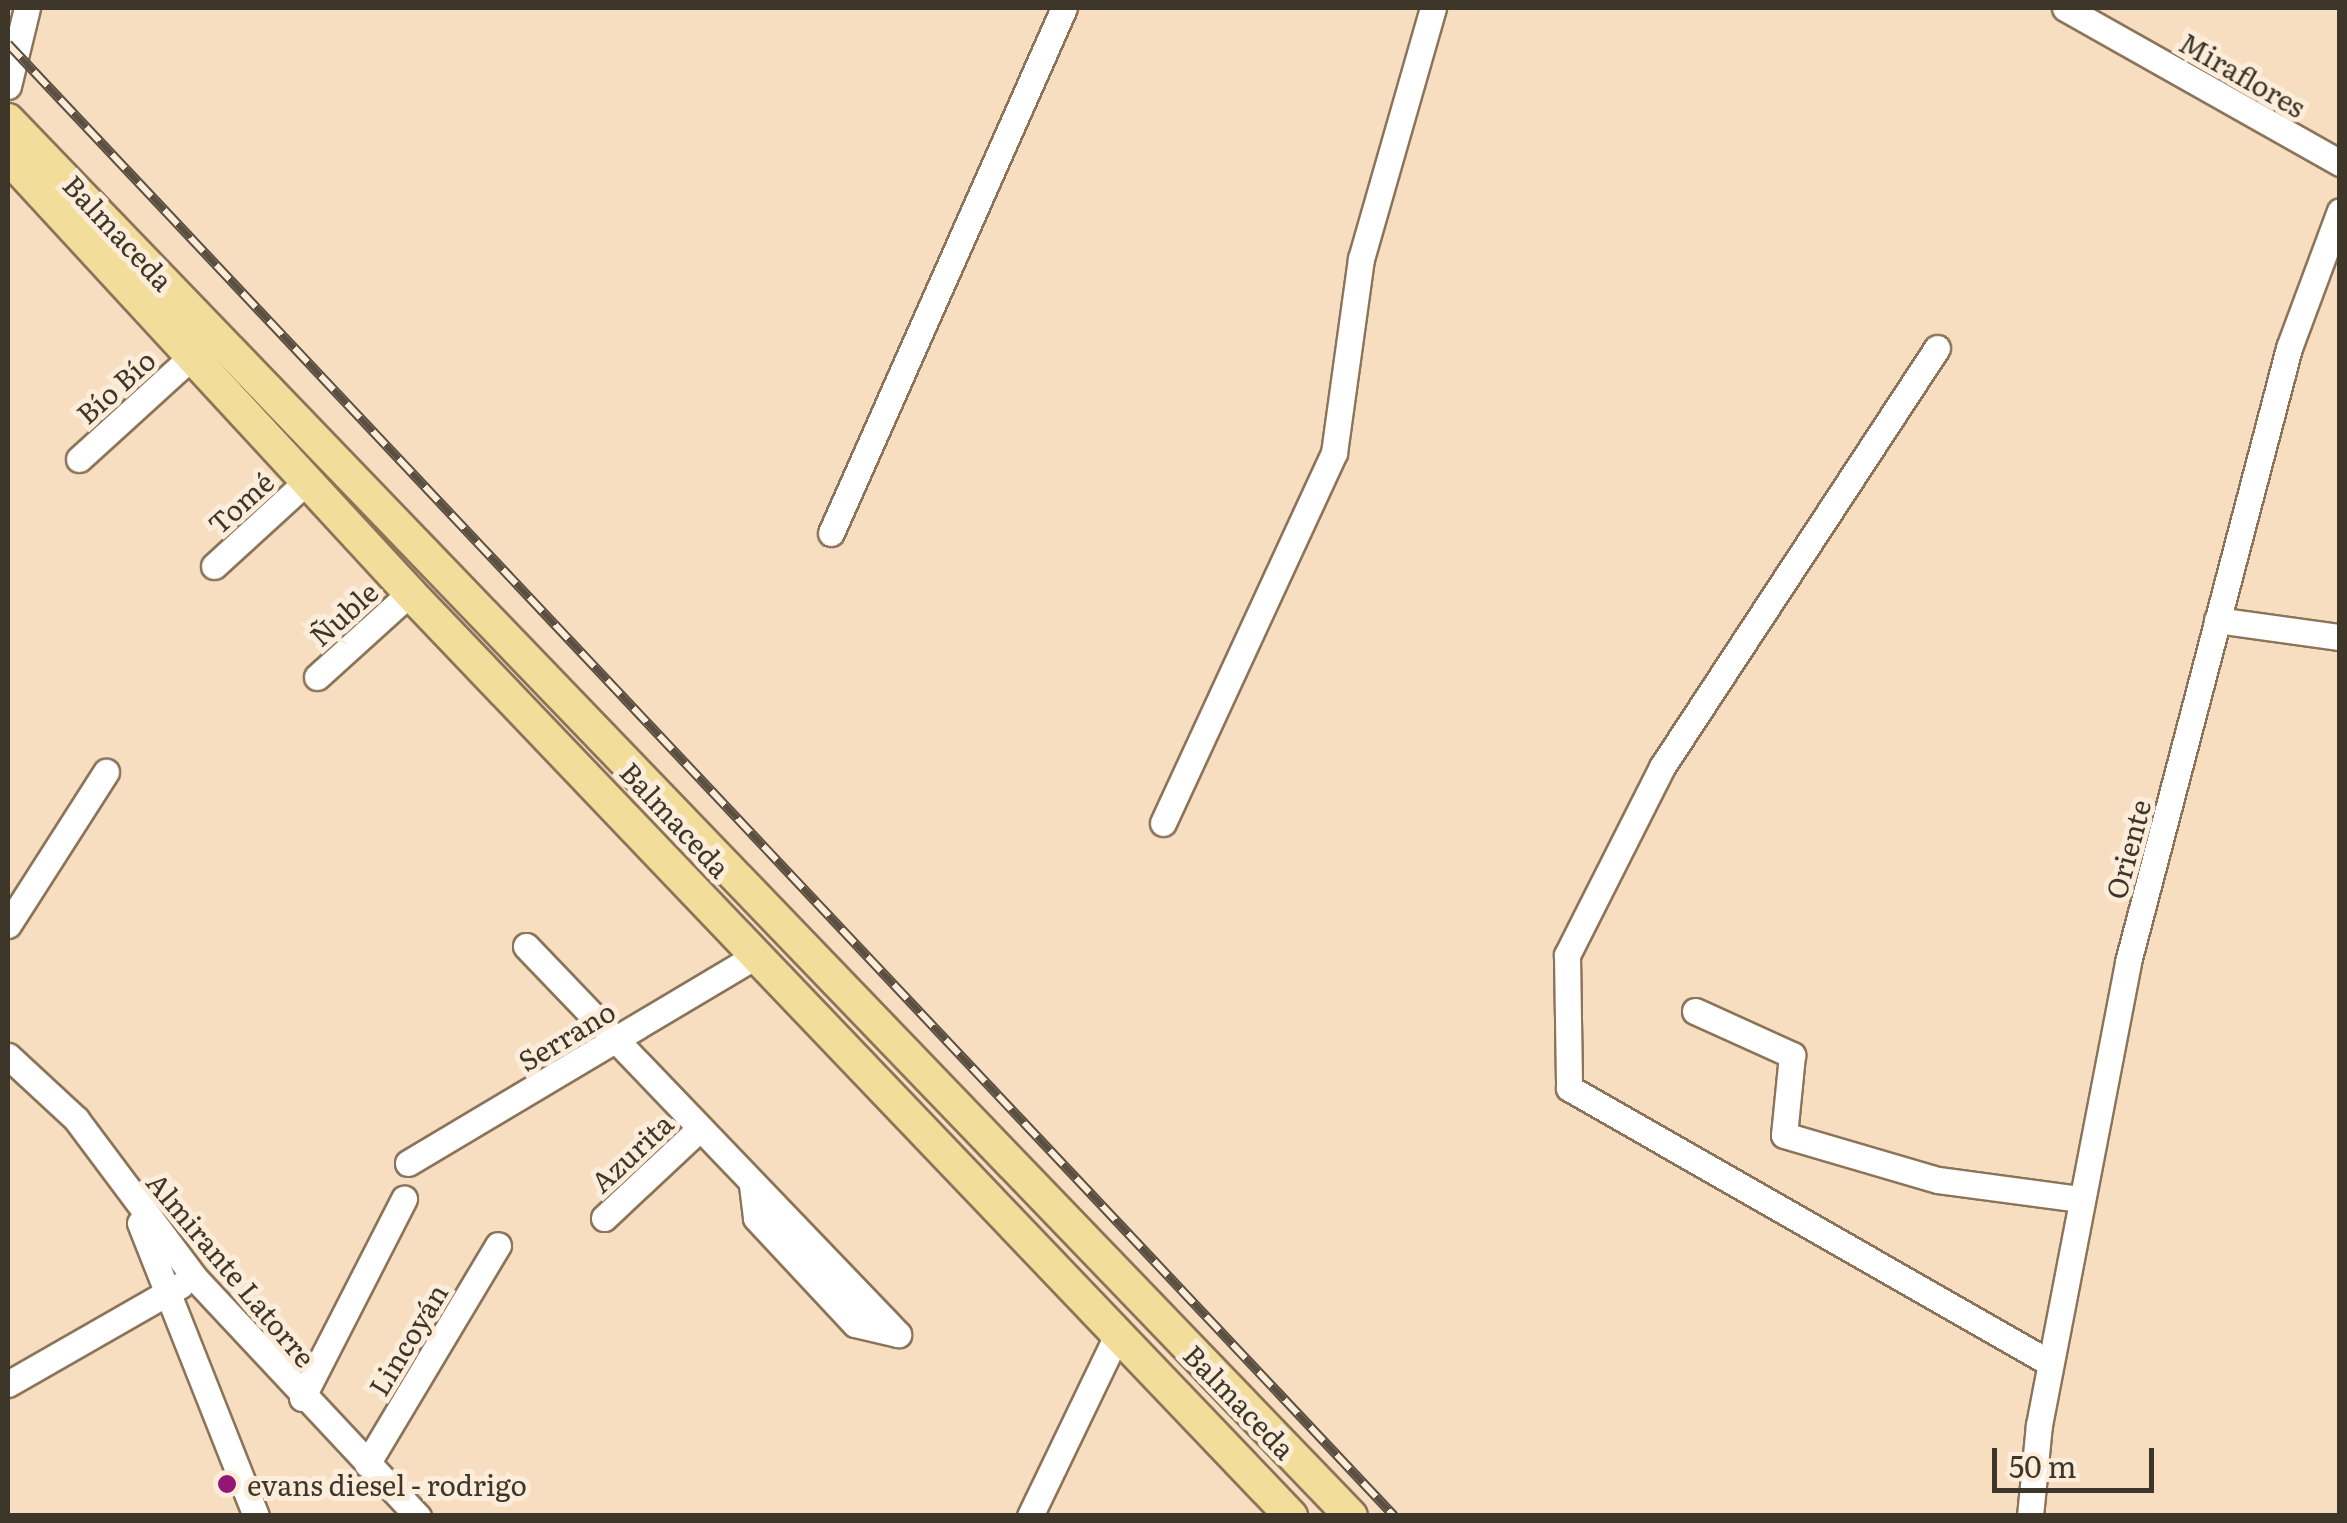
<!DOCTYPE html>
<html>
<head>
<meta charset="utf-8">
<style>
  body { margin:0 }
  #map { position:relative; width:2347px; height:1523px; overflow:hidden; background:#f7dec0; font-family:Literata,serif }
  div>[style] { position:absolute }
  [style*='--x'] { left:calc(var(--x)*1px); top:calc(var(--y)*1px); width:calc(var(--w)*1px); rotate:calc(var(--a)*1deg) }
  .roads { filter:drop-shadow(2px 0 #8b7459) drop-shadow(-2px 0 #8b7459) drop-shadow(0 2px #8b7459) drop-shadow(0 -2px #8b7459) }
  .minor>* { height:25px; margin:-12.5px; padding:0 12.5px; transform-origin:12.5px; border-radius:12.5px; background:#fff }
  .major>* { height:32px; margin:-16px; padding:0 16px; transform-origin:16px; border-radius:16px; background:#f3dd9a }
  .rail>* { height:10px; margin-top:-5px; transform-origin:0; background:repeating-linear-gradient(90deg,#fceddb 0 19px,#5a4f40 0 38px); box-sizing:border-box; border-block:2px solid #5a4f40 }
  .dots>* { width:28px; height:28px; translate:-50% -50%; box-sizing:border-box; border:5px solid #fceddb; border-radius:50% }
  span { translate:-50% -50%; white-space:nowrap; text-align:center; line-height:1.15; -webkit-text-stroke:10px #fceddb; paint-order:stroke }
  .street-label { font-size:28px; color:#3f362a }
  .poi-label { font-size:28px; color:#3f362a }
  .left { translate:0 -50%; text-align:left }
  .frame { position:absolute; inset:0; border:10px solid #3f362a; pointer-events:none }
  .scale { position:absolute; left:1992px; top:1448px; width:162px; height:45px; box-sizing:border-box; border:5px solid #3f362a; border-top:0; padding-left:12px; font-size:30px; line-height:35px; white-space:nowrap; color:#3f362a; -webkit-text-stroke:8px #fceddb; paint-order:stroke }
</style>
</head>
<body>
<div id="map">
  <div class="roads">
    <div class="minor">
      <i style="--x:2065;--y:8;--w:316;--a:29.4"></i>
      <i style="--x:8;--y:86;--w:80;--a:-76.3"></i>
      <i style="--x:1937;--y:348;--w:501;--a:123.28"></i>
      <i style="--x:1662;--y:767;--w:211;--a:116.8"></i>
      <i style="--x:1567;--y:955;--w:133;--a:89.1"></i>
      <i style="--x:1569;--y:1088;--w:554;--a:29.76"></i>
      <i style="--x:79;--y:459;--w:151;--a:-42.3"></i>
      <i style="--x:831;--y:533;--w:574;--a:-66.07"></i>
      <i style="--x:214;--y:566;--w:125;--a:-42.4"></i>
      <i style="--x:2217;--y:620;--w:124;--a:7.9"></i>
      <i style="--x:317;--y:677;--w:125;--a:-42.1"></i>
      <i style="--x:1163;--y:823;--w:408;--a:-65.2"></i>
      <i style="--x:1334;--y:453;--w:196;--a:-82.1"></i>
      <i style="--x:1361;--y:259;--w:261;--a:-74"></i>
      <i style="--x:8;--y:925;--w:182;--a:-57.4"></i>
      <i style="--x:526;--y:946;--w:538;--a:46.21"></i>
      <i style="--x:1695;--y:1011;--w:107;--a:24.4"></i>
      <i style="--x:1792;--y:1055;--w:80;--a:95.7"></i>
      <i style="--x:1784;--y:1135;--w:160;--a:16.3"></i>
      <i style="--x:1938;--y:1180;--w:144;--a:7.6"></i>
      <i style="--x:8;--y:1056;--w:93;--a:42.8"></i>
      <i style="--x:76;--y:1119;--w:197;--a:53.2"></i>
      <i style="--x:194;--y:1277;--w:328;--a:46.9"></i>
      <i style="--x:408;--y:1163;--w:403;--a:-30.8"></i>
      <i style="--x:752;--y:1185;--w:33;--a:83"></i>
      <i style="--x:756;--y:1218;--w:145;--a:47"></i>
      <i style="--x:855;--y:1324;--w:44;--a:13.1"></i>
      <i style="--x:604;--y:1218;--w:129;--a:-43.1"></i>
      <i style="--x:140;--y:1223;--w:315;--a:68.4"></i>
      <i style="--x:8;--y:1384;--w:199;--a:-29.8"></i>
      <i style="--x:302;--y:1398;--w:224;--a:-62.9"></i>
      <i style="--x:367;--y:1464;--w:255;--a:-59.1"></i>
      <i style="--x:1030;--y:1516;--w:203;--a:-64.3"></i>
      <i style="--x:2030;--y:1516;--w:91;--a:-84.4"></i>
      <i style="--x:2039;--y:1425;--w:471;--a:-79.1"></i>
      <i style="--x:2128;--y:962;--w:635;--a:-75.31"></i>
      <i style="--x:2289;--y:348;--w:146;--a:-69.6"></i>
    </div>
    <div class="major">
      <i style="--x:8;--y:120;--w:1937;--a:46.11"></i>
      <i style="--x:8;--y:157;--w:593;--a:47.32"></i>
      <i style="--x:410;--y:593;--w:1276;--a:46.33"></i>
    </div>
  </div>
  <div class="rail">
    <i style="--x:8;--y:44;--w:2022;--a:46.72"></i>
  </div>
  <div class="dots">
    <i style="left:227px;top:1484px;background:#931672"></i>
  </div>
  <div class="street-label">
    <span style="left:2243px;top:74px;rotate:30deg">Miraflores</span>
    <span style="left:119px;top:232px;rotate:47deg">Balmaceda</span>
    <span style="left:115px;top:386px;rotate:-42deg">Bío Bío</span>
    <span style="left:240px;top:502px;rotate:-42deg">Tomé</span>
    <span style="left:343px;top:613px;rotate:-42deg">Ñuble</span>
    <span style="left:676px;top:819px;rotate:47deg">Balmaceda</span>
    <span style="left:2127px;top:849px;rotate:-75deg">Oriente</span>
    <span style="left:566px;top:1035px;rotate:-31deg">Serrano</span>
    <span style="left:631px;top:1152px;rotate:-43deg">Azurita</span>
    <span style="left:232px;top:1269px;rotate:50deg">Almirante Latorre</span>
    <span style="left:407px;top:1339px;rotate:-59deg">Lincoyán</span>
    <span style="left:1240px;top:1401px;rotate:46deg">Balmaceda</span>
  </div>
  <div class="poi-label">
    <span class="left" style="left:247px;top:1484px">evans diesel - rodrigo</span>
  </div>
  <div class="frame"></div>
  <div class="scale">50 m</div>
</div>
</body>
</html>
